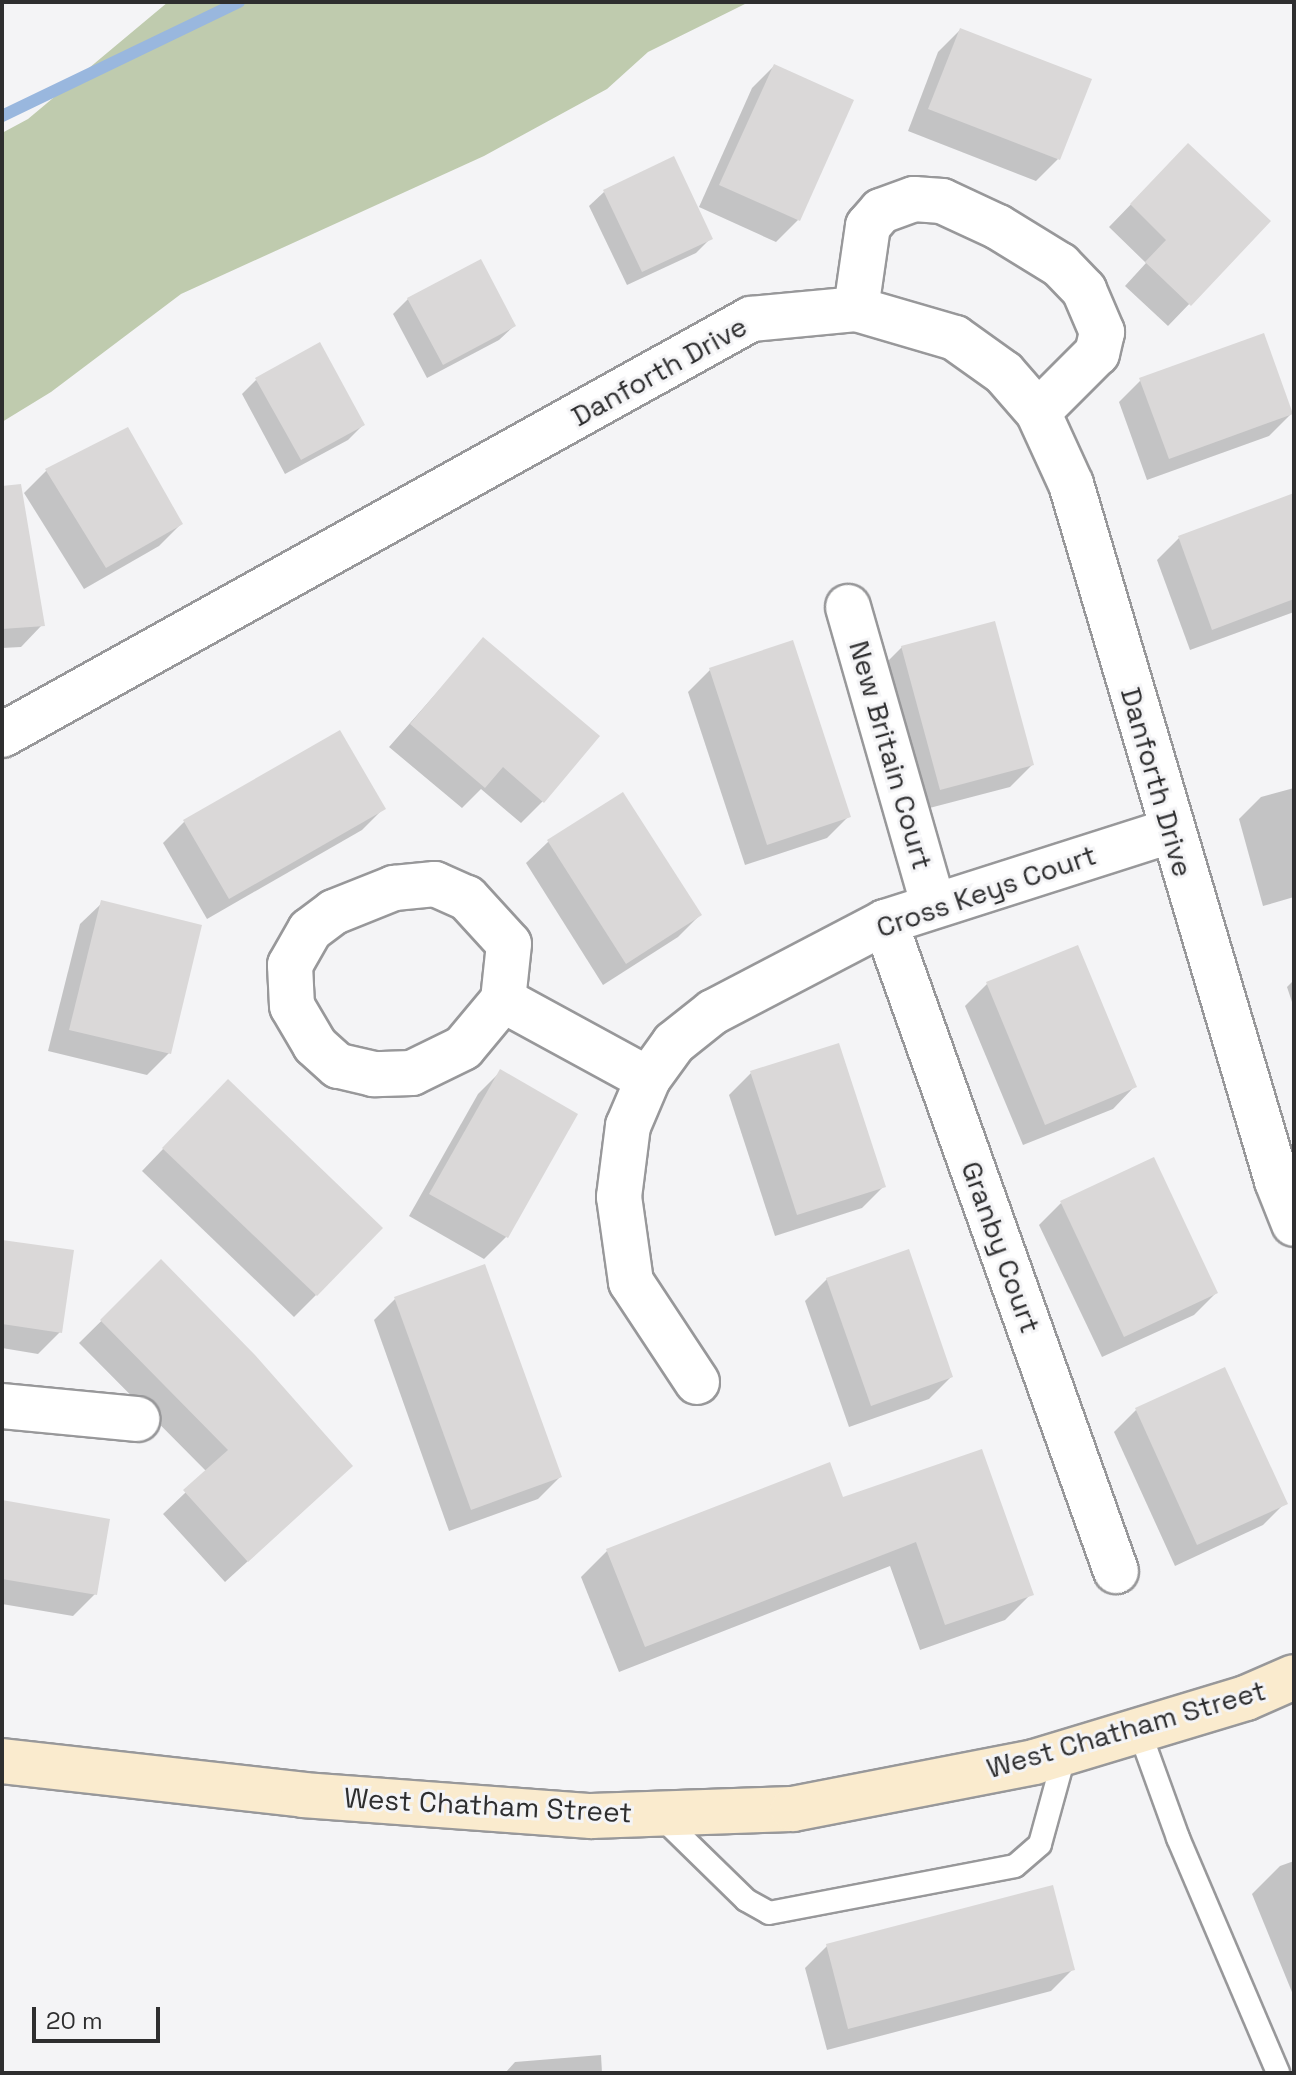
<!DOCTYPE html>
<html>
<head>
<meta charset="utf-8">
<style>
  body { margin:0 }
  #map { position:relative; width:1296px; height:2075px; overflow:hidden; background:#f4f4f6; font-family:"Space Grotesk",sans-serif }
  div>[style] { position:absolute }
  [style*='--x'] { left:calc(var(--x)*1px); top:calc(var(--y)*1px); width:calc(var(--w)*1px); rotate:calc(var(--a)*1deg) }
  .green>* { inset:0; background:#bfcbae }
  .shadow>* { inset:0; background:#0003 }
  .stream>* { height:12px; margin:-6px; padding:0 6px; transform-origin:6px; border-radius:6px; background:#99b7de }
  .building>* { inset:0; background:#dad8d8 }
  .roads { filter:drop-shadow(2px 0 #98989a) drop-shadow(-2px 0 #98989a) drop-shadow(0 2px #98989a) drop-shadow(0 -2px #98989a) }
  .lane>* { height:22px; margin:-11px; padding:0 11px; transform-origin:11px; border-radius:11px; background:#fff }
  .street>* { height:44px; margin:-22px; padding:0 22px; transform-origin:22px; border-radius:22px; background:#fff }
  .secondary>* { height:44px; margin:-22px; padding:0 22px; transform-origin:22px; border-radius:22px; background:#faebce }
  span { translate:-50% -50%; white-space:nowrap; text-align:center; line-height:1.15; -webkit-text-stroke:6px #f4f4f6; paint-order:stroke }
  .street-label { font-size:28px; color:#2e2e2f }
  .frame { position:absolute; inset:0; border:4px solid #2e2e2f; pointer-events:none }
  .scale { position:absolute; left:32px; top:2007px; width:128px; height:36px; box-sizing:border-box; border:4px solid #2e2e2f; border-top:0; padding-left:10px; font-size:24px; line-height:28px; white-space:nowrap; color:#2e2e2f; -webkit-text-stroke:6px #f4f4f6; paint-order:stroke }
</style>
</head>
<body>
<div id="map">
  <div class="green">
    <i style="clip-path:polygon(168px 2px,749px 2px,648px 52px,607px 89px,484px 156px,181px 294px,51px 392px,2px 422px,2px 133px,28px 119px)"></i>
  </div>
  <div class="shadow">
    <i style="clip-path:polygon(960px 30px,1058px 159px,1036px 181px,908px 131px,938px 52px)"></i>
    <i style="clip-path:polygon(774px 66px,798px 220px,776px 242px,699px 207px,752px 88px)"></i>
    <i style="clip-path:polygon(1167px 167px,1269px 221px,1168px 326px,1125px 286px,1146px 263px,1109px 227px)"></i>
    <i style="clip-path:polygon(604px 192px,711px 238px,696px 253px,627px 285px,589px 206px)"></i>
    <i style="clip-path:polygon(408px 299px,514px 326px,499px 340px,427px 378px,393px 314px)"></i>
    <i style="clip-path:polygon(256px 380px,363px 425px,348px 440px,285px 474px,242px 394px)"></i>
    <i style="clip-path:polygon(1141px 380px,1291px 414px,1269px 436px,1147px 480px,1119px 402px)"></i>
    <i style="clip-path:polygon(127px 430px,181px 524px,159px 546px,84px 589px,24px 493px,46px 471px)"></i>
    <i style="clip-path:polygon(1294px 495px,1294px 612px,1190px 650px,1157px 560px,1179px 538px)"></i>
    <i style="clip-path:polygon(2px 532px,42px 625px,21px 647px,2px 648px)"></i>
    <i style="clip-path:polygon(483px 640px,543px 801px,521px 823px,481px 789px,462px 808px,389px 747px)"></i>
    <i style="clip-path:polygon(902px 647px,1032px 765px,1010px 787px,918px 811px,880px 669px)"></i>
    <i style="clip-path:polygon(710px 670px,849px 816px,827px 838px,745px 865px,688px 692px)"></i>
    <i style="clip-path:polygon(1294px 788px,1294px 897px,1263px 906px,1239px 819px,1261px 797px)"></i>
    <i style="clip-path:polygon(622px 794px,700px 915px,678px 937px,603px 985px,526px 863px,548px 842px)"></i>
    <i style="clip-path:polygon(384px 808px,362px 830px,207px 919px,163px 843px,185px 821px)"></i>
    <i style="clip-path:polygon(102px 903px,169px 1053px,147px 1075px,48px 1051px,80px 924px)"></i>
    <i style="clip-path:polygon(1077px 947px,1134px 1087px,1113px 1109px,1023px 1145px,965px 1006px,987px 984px)"></i>
    <i style="clip-path:polygon(1294px 980px,1294px 1008px,1287px 987px)"></i>
    <i style="clip-path:polygon(500px 1072px,506px 1237px,484px 1259px,409px 1216px,478px 1094px)"></i>
    <i style="clip-path:polygon(751px 1073px,884px 1186px,862px 1208px,775px 1236px,729px 1095px)"></i>
    <i style="clip-path:polygon(206px 1104px,316px 1295px,294px 1317px,142px 1171px)"></i>
    <i style="clip-path:polygon(1061px 1203px,1216px 1293px,1194px 1315px,1102px 1357px,1039px 1225px)"></i>
    <i style="clip-path:polygon(2px 1242px,60px 1332px,38px 1354px,2px 1348px)"></i>
    <i style="clip-path:polygon(161px 1262px,328px 1488px,225px 1582px,163px 1514px,207px 1472px,79px 1343px)"></i>
    <i style="clip-path:polygon(827px 1279px,951px 1377px,929px 1399px,849px 1427px,805px 1301px)"></i>
    <i style="clip-path:polygon(396px 1298px,560px 1477px,538px 1499px,449px 1531px,374px 1320px)"></i>
    <i style="clip-path:polygon(1224px 1370px,1285px 1503px,1263px 1525px,1175px 1566px,1114px 1432px,1136px 1410px)"></i>
    <i style="clip-path:polygon(842px 1500px,1031px 1594px,1005px 1620px,920px 1650px,890px 1566px,619px 1672px,581px 1577px,607px 1551px)"></i>
    <i style="clip-path:polygon(2px 1502px,95px 1594px,73px 1616px,2px 1604px)"></i>
    <i style="clip-path:polygon(1294px 1861px,1294px 1997px,1252px 1894px,1280px 1866px)"></i>
    <i style="clip-path:polygon(827px 1946px,1073px 1969px,1051px 1991px,827px 2050px,805px 1968px)"></i>
    <i style="clip-path:polygon(601px 2055px,602px 2073px,505px 2073px,515px 2062px)"></i>
  </div>
  <div class="stream">
    <i style="--x:2;--y:116;--w:263;--a:-25.7"></i>
  </div>
  <div class="building">
    <i style="clip-path:polygon(960px 28px,1092px 79px,1060px 160px,928px 109px)"></i>
    <i style="clip-path:polygon(774px 64px,854px 100px,800px 221px,719px 185px)"></i>
    <i style="clip-path:polygon(1188px 143px,1271px 221px,1191px 306px,1145px 262px,1166px 240px,1130px 204px)"></i>
    <i style="clip-path:polygon(674px 156px,713px 239px,642px 272px,603px 190px)"></i>
    <i style="clip-path:polygon(481px 259px,516px 326px,443px 365px,407px 298px)"></i>
    <i style="clip-path:polygon(1264px 333px,1293px 414px,1169px 459px,1139px 378px)"></i>
    <i style="clip-path:polygon(320px 342px,365px 425px,301px 460px,255px 378px)"></i>
    <i style="clip-path:polygon(128px 427px,183px 524px,106px 568px,45px 469px)"></i>
    <i style="clip-path:polygon(21px 484px,45px 626px,2px 629px,2px 486px)"></i>
    <i style="clip-path:polygon(1294px 493px,1294px 599px,1212px 630px,1178px 536px)"></i>
    <i style="clip-path:polygon(995px 621px,1034px 765px,940px 790px,901px 646px)"></i>
    <i style="clip-path:polygon(483px 637px,600px 736px,544px 803px,503px 767px,485px 788px,410px 724px)"></i>
    <i style="clip-path:polygon(793px 640px,851px 817px,767px 845px,709px 668px)"></i>
    <i style="clip-path:polygon(340px 730px,386px 809px,229px 899px,183px 820px)"></i>
    <i style="clip-path:polygon(623px 792px,702px 915px,626px 964px,547px 840px)"></i>
    <i style="clip-path:polygon(101px 900px,202px 925px,171px 1054px,69px 1030px)"></i>
    <i style="clip-path:polygon(1078px 945px,1137px 1087px,1045px 1125px,986px 982px)"></i>
    <i style="clip-path:polygon(839px 1043px,886px 1187px,797px 1215px,750px 1071px)"></i>
    <i style="clip-path:polygon(500px 1069px,578px 1114px,508px 1238px,429px 1194px)"></i>
    <i style="clip-path:polygon(228px 1079px,383px 1228px,317px 1296px,162px 1148px)"></i>
    <i style="clip-path:polygon(1154px 1157px,1218px 1293px,1124px 1337px,1060px 1201px)"></i>
    <i style="clip-path:polygon(2px 1240px,74px 1250px,62px 1333px,2px 1324px)"></i>
    <i style="clip-path:polygon(909px 1249px,953px 1377px,871px 1406px,826px 1278px)"></i>
    <i style="clip-path:polygon(161px 1259px,255px 1355px,353px 1466px,248px 1562px,183px 1490px,228px 1450px,100px 1320px)"></i>
    <i style="clip-path:polygon(485px 1264px,562px 1477px,471px 1510px,394px 1297px)"></i>
    <i style="clip-path:polygon(1225px 1367px,1288px 1504px,1197px 1545px,1135px 1408px)"></i>
    <i style="clip-path:polygon(982px 1449px,1034px 1595px,945px 1625px,916px 1542px,645px 1647px,606px 1549px,830px 1462px,843px 1497px)"></i>
    <i style="clip-path:polygon(2px 1500px,110px 1519px,97px 1595px,2px 1579px)"></i>
    <i style="clip-path:polygon(1053px 1885px,1075px 1970px,848px 2029px,826px 1944px)"></i>
  </div>
  <div class="roads">
    <div class="lane">
      <i style="--x:1139;--y:1730;--w:115;--a:70.1"></i>
      <i style="--x:1178;--y:1838;--w:255;--a:66.9"></i>
      <i style="--x:658;--y:1814;--w:123;--a:44.3"></i>
      <i style="--x:746;--y:1900;--w:26;--a:29"></i>
      <i style="--x:769;--y:1913;--w:250;--a:-10.8"></i>
      <i style="--x:1015;--y:1866;--w:33;--a:-41"></i>
      <i style="--x:1040;--y:1844;--w:94;--a:-74.6"></i>
    </div>
    <div class="street">
      <i style="--x:856;--y:309;--w:84;--a:-81.8"></i>
      <i style="--x:868;--y:226;--w:20;--a:-49"></i>
      <i style="--x:881;--y:211;--w:35;--a:-20"></i>
      <i style="--x:914;--y:199;--w:28;--a:4"></i>
      <i style="--x:942;--y:201;--w:62;--a:24.9"></i>
      <i style="--x:998;--y:227;--w:73;--a:31.5"></i>
      <i style="--x:1060;--y:265;--w:35;--a:46"></i>
      <i style="--x:1084;--y:290;--w:46;--a:66.8"></i>
      <i style="--x:1102;--y:332;--w:22;--a:103"></i>
      <i style="--x:1097;--y:353;--w:83;--a:135"></i>
      <i style="--x:848;--y:607;--w:308;--a:74"></i>
      <i style="--x:2;--y:735;--w:857;--a:-29.05"></i>
      <i style="--x:751;--y:319;--w:105;--a:-5.4"></i>
      <i style="--x:856;--y:309;--w:103;--a:16.3"></i>
      <i style="--x:955;--y:338;--w:60;--a:35.5"></i>
      <i style="--x:1004;--y:373;--w:52;--a:48.9"></i>
      <i style="--x:1038;--y:412;--w:79;--a:65.4"></i>
      <i style="--x:1071;--y:484;--w:727;--a:73.53"></i>
      <i style="--x:1277;--y:1181;--w:46;--a:68.4"></i>
      <i style="--x:885;--y:922;--w:689;--a:70.41"></i>
      <i style="--x:503;--y:1000;--w:62;--a:129.8"></i>
      <i style="--x:463;--y:1048;--w:57;--a:153.9"></i>
      <i style="--x:412;--y:1073;--w:38;--a:178"></i>
      <i style="--x:374;--y:1074;--w:37;--a:-167"></i>
      <i style="--x:338;--y:1066;--w:31;--a:-138"></i>
      <i style="--x:315;--y:1045;--w:45;--a:-120.5"></i>
      <i style="--x:292;--y:1006;--w:41;--a:-92.8"></i>
      <i style="--x:290;--y:965;--w:40;--a:-60.3"></i>
      <i style="--x:310;--y:930;--w:30;--a:-37"></i>
      <i style="--x:334;--y:912;--w:65;--a:-21.8"></i>
      <i style="--x:394;--y:888;--w:41;--a:-5.6"></i>
      <i style="--x:435;--y:884;--w:35;--a:24"></i>
      <i style="--x:467;--y:898;--w:62;--a:47.6"></i>
      <i style="--x:509;--y:944;--w:56;--a:96.1"></i>
      <i style="--x:503;--y:1000;--w:165;--a:28.6"></i>
      <i style="--x:697;--y:1382;--w:120;--a:-123.4"></i>
      <i style="--x:631;--y:1282;--w:86;--a:-98"></i>
      <i style="--x:619;--y:1197;--w:72;--a:-82.8"></i>
      <i style="--x:628;--y:1126;--w:51;--a:-66.9"></i>
      <i style="--x:648;--y:1079;--w:44;--a:-54.2"></i>
      <i style="--x:674;--y:1043;--w:50;--a:-38.5"></i>
      <i style="--x:713;--y:1012;--w:194;--a:-27.6"></i>
      <i style="--x:885;--y:922;--w:300;--a:-17.7"></i>
      <i style="--x:2;--y:1406;--w:136;--a:5.5"></i>
    </div>
    <div class="secondary">
      <i style="--x:2;--y:1761;--w:303;--a:6.4"></i>
      <i style="--x:303;--y:1795;--w:289;--a:4.2"></i>
      <i style="--x:591;--y:1816;--w:202;--a:-2"></i>
      <i style="--x:793;--y:1809;--w:246;--a:-11"></i>
      <i style="--x:1034;--y:1762;--w:221;--a:-16.8"></i>
      <i style="--x:1246;--y:1698;--w:52;--a:-23.6"></i>
    </div>
  </div>
  <div class="street-label">
    <span style="left:659px;top:371px;rotate:-29deg">Danforth Drive</span>
    <span style="left:891px;top:755px;rotate:74deg">New Britain Court</span>
    <span style="left:1157px;top:782px;rotate:74deg">Danforth Drive</span>
    <span style="left:986px;top:891px;rotate:-19deg">Cross Keys Court</span>
    <span style="left:1001px;top:1247px;rotate:70deg">Granby Court</span>
    <span style="left:1126px;top:1729px;rotate:-16deg">West Chatham Street</span>
    <span style="left:488px;top:1805px;rotate:3deg">West Chatham Street</span>
  </div>
  <div class="frame"></div>
  <div class="scale">20 m</div>
</div>
</body>
</html>
